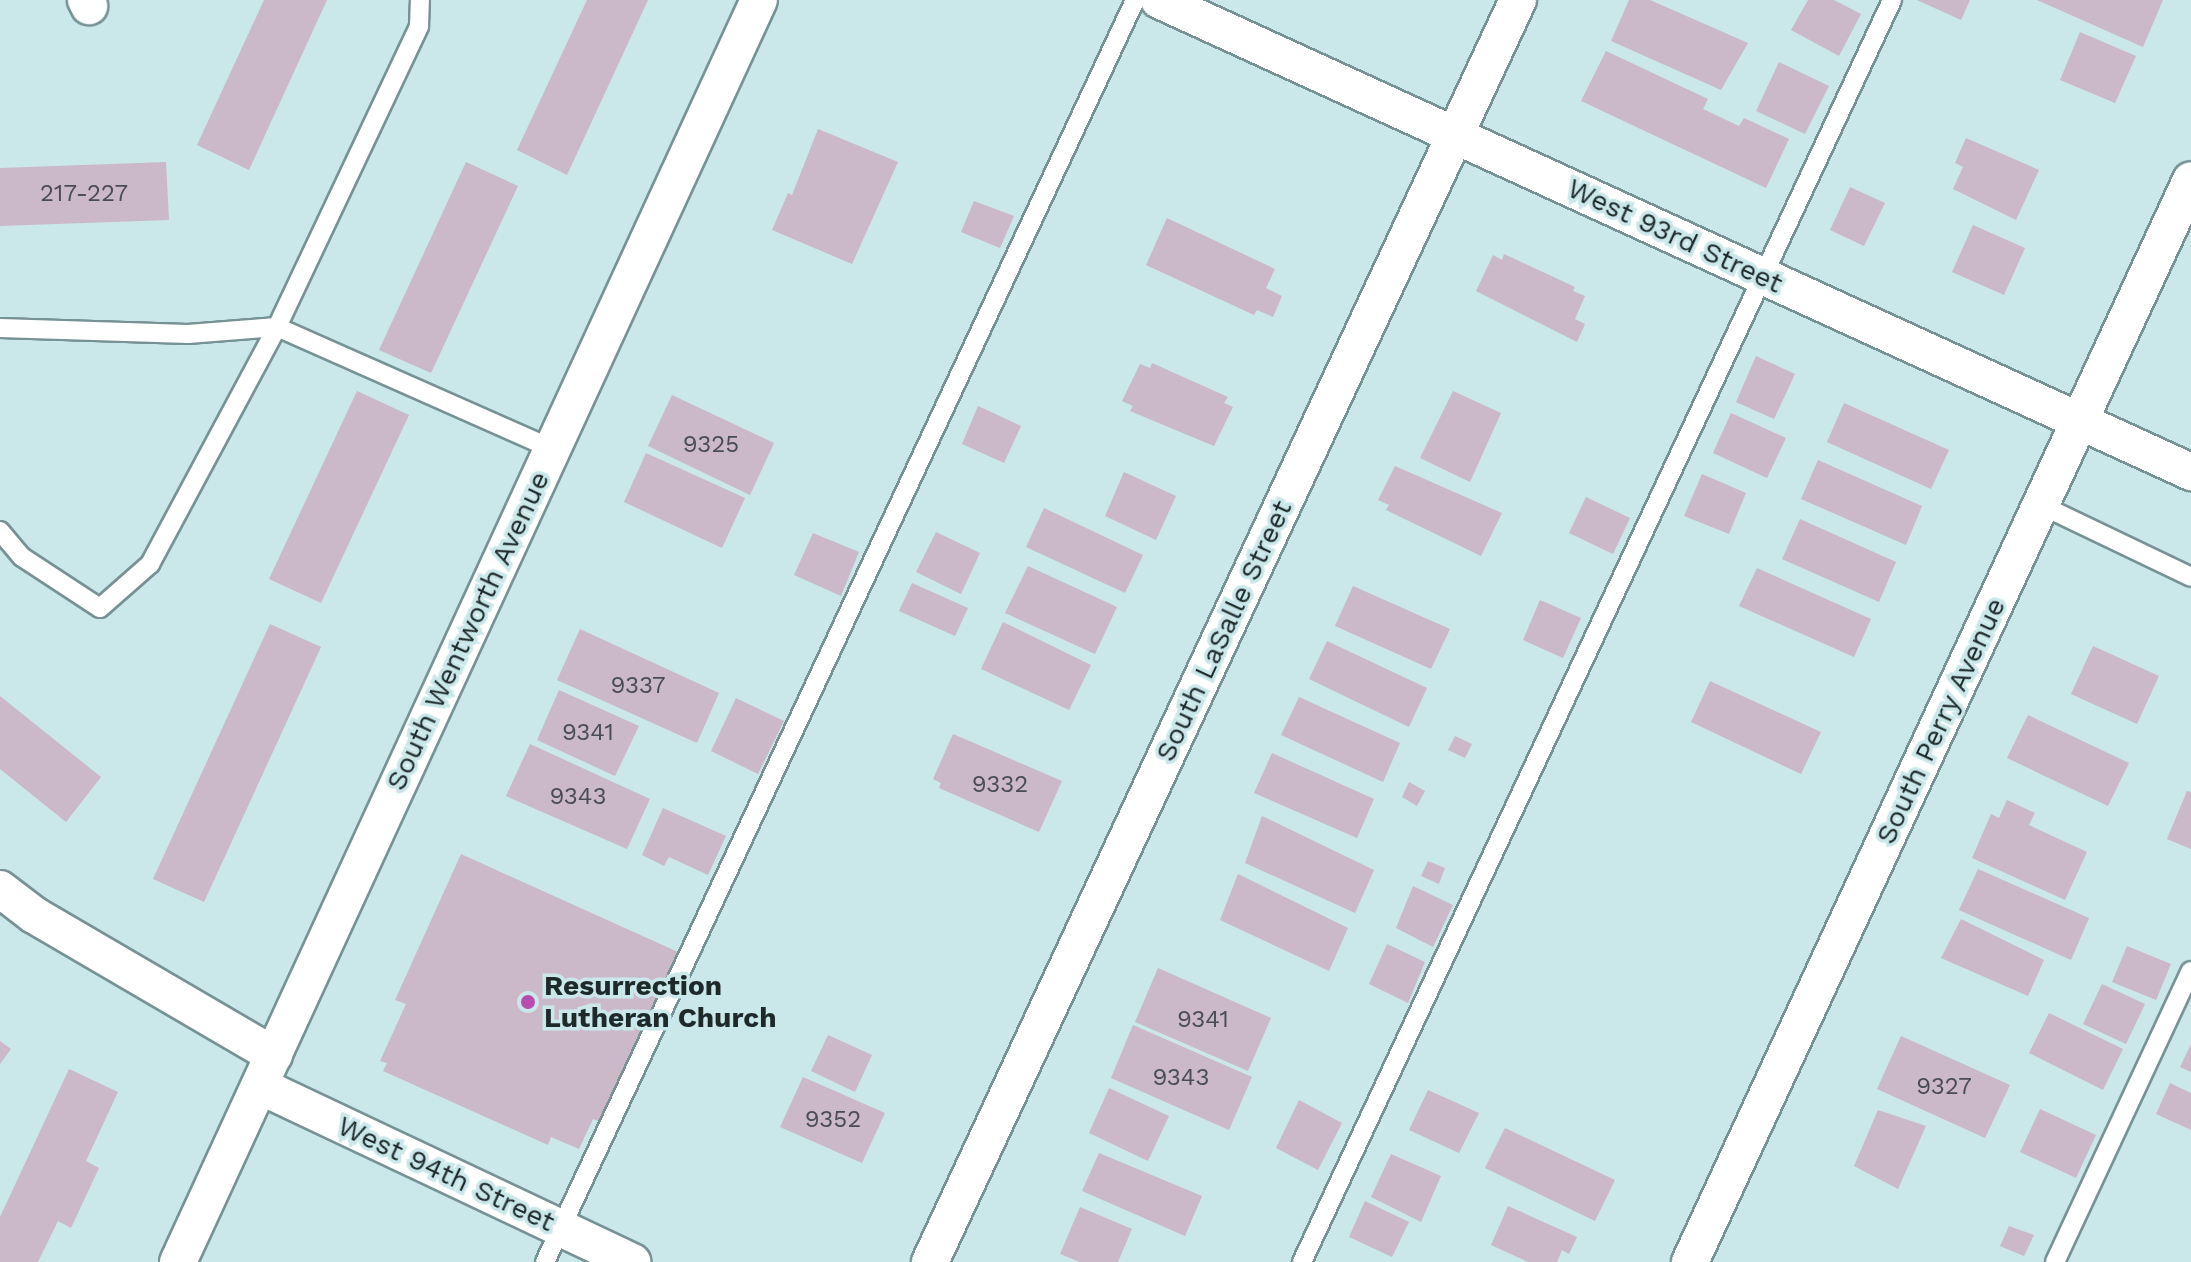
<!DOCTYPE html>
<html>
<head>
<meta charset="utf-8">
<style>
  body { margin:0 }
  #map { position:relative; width:2191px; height:1262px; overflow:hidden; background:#cae7ea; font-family:"Work Sans",sans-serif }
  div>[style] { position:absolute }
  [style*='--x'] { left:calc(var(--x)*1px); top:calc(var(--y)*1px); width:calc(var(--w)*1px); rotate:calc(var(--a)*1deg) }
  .building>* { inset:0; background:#cbb8c8 }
  .roads { filter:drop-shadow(2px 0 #779295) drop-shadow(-2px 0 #779295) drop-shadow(0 2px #779295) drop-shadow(0 -2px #779295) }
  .service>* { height:18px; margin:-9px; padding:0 9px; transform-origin:9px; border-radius:9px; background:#fff }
  .minor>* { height:36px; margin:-18px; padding:0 18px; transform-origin:18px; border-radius:18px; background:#fff }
  .dots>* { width:22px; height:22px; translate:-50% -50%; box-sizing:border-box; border:4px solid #cae7ea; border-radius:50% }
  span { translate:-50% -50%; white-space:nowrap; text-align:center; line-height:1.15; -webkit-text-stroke:7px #cae7ea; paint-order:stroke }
  .number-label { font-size:24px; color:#494d52 }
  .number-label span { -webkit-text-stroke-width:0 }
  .street-label { font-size:28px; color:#1e292a }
  .poi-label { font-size:28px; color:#1e292a; font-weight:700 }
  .left { translate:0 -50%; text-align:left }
</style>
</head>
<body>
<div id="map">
  <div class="building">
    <i style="clip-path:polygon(264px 0,327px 0,249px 170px,197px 145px)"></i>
    <i style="clip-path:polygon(587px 0,648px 0,567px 175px,517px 150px)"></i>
    <i style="clip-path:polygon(1629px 0,1650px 0,1748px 43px,1721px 90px,1611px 41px)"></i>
    <i style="clip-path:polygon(1808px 0,1834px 0,1861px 14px,1839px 56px,1791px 30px)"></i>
    <i style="clip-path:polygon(1917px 0,1970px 0,1961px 20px)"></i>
    <i style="clip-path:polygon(2037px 0,2163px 0,2143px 47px)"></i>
    <i style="clip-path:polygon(2080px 32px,2136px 56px,2115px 103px,2060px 80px)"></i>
    <i style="clip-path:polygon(1606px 51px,1708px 99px,1703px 109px,1739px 126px,1744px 118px,1789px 139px,1766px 188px,1581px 101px)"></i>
    <i style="clip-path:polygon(1779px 62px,1829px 86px,1805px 134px,1756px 111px)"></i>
    <i style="clip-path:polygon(818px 129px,898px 162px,852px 264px,772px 230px,788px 193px,792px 195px)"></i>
    <i style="clip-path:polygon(1966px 138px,2039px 170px,2016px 220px,1953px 189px,1963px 167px,1955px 163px)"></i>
    <i style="clip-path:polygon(166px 162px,169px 220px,0 226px,0 168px)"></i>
    <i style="clip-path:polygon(466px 162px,518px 186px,431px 373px,379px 350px)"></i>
    <i style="clip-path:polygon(1850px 187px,1885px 203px,1864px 246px,1830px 230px)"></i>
    <i style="clip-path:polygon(974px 201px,1014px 216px,1000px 248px,961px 232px)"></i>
    <i style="clip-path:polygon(1167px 218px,1275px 269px,1266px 288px,1282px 296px,1273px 317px,1257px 310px,1254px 315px,1146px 265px)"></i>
    <i style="clip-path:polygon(1973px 225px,2025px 248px,2004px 295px,1952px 272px)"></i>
    <i style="clip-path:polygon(1504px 254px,1575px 287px,1573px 291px,1585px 296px,1575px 319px,1585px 324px,1577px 342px,1476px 291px,1493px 255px,1502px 260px)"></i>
    <i style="clip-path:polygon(1756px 356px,1795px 374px,1774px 419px,1736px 402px)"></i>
    <i style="clip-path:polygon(1152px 363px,1228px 397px,1224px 403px,1233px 407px,1214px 446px,1130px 411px,1133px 406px,1122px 401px,1140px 364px,1150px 368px)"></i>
    <i style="clip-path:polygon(357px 391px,409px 415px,321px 603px,269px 579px)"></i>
    <i style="clip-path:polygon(1453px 391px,1501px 413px,1470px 482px,1420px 458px)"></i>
    <i style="clip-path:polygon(672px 395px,774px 443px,750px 495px,648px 446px)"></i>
    <i style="clip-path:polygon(1844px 403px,1949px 450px,1931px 489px,1827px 442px)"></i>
    <i style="clip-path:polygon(978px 406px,1021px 426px,1004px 463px,962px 444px)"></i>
    <i style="clip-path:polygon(1731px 413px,1786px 438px,1767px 478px,1713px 453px)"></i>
    <i style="clip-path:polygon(646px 453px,745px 498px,722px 548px,624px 502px)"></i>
    <i style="clip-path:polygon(1818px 460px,1922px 506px,1906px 545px,1801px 499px)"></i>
    <i style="clip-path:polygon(1395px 466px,1502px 513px,1481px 556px,1386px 510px,1389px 505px,1378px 500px)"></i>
    <i style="clip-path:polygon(1124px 472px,1176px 496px,1156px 540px,1105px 516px)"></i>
    <i style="clip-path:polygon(1702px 474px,1746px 493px,1729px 534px,1684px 516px)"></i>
    <i style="clip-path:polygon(1586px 497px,1630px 518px,1613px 554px,1569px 533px)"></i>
    <i style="clip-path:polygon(1044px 508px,1143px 555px,1125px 593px,1026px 547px)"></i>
    <i style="clip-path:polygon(1800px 519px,1896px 562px,1879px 602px,1782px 559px)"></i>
    <i style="clip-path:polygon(936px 532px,980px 553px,961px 594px,916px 572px)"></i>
    <i style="clip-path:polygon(813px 533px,859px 552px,841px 596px,794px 575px)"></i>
    <i style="clip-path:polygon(1028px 566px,1117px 607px,1095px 654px,1005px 613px)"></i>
    <i style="clip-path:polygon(1757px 568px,1871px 619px,1854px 657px,1739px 606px)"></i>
    <i style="clip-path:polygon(912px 583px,968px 608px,955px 636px,899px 611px)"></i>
    <i style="clip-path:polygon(1353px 586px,1450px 629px,1431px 669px,1335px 626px)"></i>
    <i style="clip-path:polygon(1540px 600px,1581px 618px,1563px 658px,1523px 640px)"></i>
    <i style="clip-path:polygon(1003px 622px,1091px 665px,1069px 710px,981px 669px)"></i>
    <i style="clip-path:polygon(270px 624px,321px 647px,204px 902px,153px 879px)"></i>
    <i style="clip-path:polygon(580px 629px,719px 693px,697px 743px,557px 680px)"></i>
    <i style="clip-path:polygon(1327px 641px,1427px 688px,1409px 727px,1309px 679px)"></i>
    <i style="clip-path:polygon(2093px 646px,2159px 676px,2137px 724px,2071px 694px)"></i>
    <i style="clip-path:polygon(1710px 681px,1821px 732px,1801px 774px,1691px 722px)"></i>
    <i style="clip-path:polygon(559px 690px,639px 726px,615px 776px,537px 740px)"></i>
    <i style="clip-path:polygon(0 696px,101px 777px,66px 822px,0 769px)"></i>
    <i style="clip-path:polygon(1299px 697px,1400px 743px,1383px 782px,1281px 735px)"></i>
    <i style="clip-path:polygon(736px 698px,784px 721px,758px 774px,711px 751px)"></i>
    <i style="clip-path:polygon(2028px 715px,2129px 763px,2108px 806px,2007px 758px)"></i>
    <i style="clip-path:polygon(953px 734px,1062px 781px,1039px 832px,939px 788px,941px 783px,933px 779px)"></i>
    <i style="clip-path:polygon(1455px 736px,1472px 744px,1465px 758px,1448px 750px)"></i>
    <i style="clip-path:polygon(530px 744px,650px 799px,627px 849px,506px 796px)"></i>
    <i style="clip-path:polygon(1272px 753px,1374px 799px,1357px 838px,1254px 793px)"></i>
    <i style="clip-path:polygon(1409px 782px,1425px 791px,1417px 806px,1402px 797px)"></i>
    <i style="clip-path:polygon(2187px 791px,2191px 792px,2191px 849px,2167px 839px)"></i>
    <i style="clip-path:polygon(2007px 800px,2035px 813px,2029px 825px,2087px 852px,2065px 900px,1972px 858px,1991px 814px,1999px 818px)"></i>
    <i style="clip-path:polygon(663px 808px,726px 836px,708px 875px,669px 857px,664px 866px,642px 855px)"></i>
    <i style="clip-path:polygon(1262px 816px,1374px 870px,1355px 913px,1245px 863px)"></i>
    <i style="clip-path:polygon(461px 854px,678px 952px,601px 1122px,593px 1119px,579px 1149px,551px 1137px,548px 1145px,383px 1071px,387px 1063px,380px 1061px,406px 1004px,395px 1000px)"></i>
    <i style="clip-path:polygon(1428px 861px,1445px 868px,1439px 884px,1421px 876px)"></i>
    <i style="clip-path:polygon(1978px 869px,2089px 918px,2071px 960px,1959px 910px)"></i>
    <i style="clip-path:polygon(1238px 874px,1348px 928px,1329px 971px,1220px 920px)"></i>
    <i style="clip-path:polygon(1413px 886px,1453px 905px,1433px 947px,1396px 928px)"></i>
    <i style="clip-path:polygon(1961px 919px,2044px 960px,2028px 996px,1941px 958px)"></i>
    <i style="clip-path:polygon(1387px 944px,1425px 962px,1408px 1003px,1369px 984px)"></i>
    <i style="clip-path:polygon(2127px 946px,2171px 964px,2156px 1000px,2112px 982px)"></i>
    <i style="clip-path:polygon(1158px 968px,1271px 1018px,1248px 1071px,1135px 1022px)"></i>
    <i style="clip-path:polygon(2102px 984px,2145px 1004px,2126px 1044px,2083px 1024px)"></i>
    <i style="clip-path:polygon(2049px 1013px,2123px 1049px,2103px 1090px,2029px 1053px)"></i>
    <i style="clip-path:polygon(1133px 1025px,1252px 1077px,1229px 1130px,1111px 1078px)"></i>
    <i style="clip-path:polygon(828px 1035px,872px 1055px,855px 1092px,811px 1071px)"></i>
    <i style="clip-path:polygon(1901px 1036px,2010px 1085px,1985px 1138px,1877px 1089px)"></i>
    <i style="clip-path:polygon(0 1041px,11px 1049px,0 1064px)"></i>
    <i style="clip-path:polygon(2191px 1044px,2191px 1072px,2180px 1067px)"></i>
    <i style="clip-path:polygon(69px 1069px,118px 1092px,86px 1161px,99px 1168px,71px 1228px,58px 1221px,38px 1262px,0 1262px,0 1217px)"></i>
    <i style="clip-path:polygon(803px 1077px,885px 1113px,862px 1163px,780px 1127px)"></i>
    <i style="clip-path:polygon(2170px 1083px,2191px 1093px,2191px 1130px,2156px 1114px)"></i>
    <i style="clip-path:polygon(1109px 1088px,1169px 1116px,1148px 1161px,1089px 1133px)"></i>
    <i style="clip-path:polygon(1428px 1090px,1479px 1113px,1459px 1153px,1409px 1130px)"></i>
    <i style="clip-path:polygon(1299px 1100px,1342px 1123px,1318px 1170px,1276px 1148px)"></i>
    <i style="clip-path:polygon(2040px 1109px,2096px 1135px,2076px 1178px,2020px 1152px)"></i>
    <i style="clip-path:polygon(1878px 1110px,1926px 1126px,1898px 1189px,1854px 1166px)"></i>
    <i style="clip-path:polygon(1505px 1128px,1615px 1180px,1595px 1221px,1485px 1168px)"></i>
    <i style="clip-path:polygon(1099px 1153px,1202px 1196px,1185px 1236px,1082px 1191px)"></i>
    <i style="clip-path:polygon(1391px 1154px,1441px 1176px,1421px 1222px,1371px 1197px)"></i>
    <i style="clip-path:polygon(1365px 1201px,1409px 1222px,1392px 1257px,1349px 1237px)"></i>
    <i style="clip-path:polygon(1508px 1206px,1577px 1237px,1569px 1254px,1562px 1250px,1557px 1262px,1528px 1262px,1491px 1245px)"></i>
    <i style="clip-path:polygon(1080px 1207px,1132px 1229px,1118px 1262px,1080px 1262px,1060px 1254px)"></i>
    <i style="clip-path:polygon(2009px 1226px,2034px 1235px,2024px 1256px,2000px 1246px)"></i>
  </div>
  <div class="roads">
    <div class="service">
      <i style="--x:0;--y:328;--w:188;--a:1.8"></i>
      <i style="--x:188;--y:334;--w:89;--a:-4.5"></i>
      <i style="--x:277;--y:327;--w:301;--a:23.9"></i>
      <i style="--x:2041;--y:505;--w:166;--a:25.6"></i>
      <i style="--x:0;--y:531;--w:34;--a:50"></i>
      <i style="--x:22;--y:557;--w:93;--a:33.2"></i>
      <i style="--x:100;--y:608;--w:67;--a:-41.3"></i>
      <i style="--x:150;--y:564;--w:269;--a:-61.8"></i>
      <i style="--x:277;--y:327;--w:333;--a:-64.7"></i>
      <i style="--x:419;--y:26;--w:26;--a:-88"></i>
      <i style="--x:545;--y:1262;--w:1393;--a:-64.94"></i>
      <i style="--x:1302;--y:1262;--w:1393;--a:-64.94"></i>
      <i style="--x:2055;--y:1262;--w:321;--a:-65"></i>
    </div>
    <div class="minor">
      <i style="--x:86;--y:0;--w:7;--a:63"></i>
      <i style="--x:1159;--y:0;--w:1135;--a:24.58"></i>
      <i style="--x:0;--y:889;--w:43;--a:37.4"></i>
      <i style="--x:34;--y:915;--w:278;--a:30.3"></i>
      <i style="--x:260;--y:1086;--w:412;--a:25.3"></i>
      <i style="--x:178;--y:1262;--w:1389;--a:-65.28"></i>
      <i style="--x:930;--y:1262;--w:1392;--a:-65.02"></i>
      <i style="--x:1690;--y:1262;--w:1192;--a:-65.15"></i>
    </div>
  </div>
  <div class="dots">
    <i style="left:528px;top:1002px;background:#b64daf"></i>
  </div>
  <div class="number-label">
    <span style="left:84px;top:194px">217-227</span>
    <span style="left:711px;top:445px">9325</span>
    <span style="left:638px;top:686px">9337</span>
    <span style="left:588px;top:733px">9341</span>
    <span style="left:1000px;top:785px">9332</span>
    <span style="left:578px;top:797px">9343</span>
    <span style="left:1203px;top:1020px">9341</span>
    <span style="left:1181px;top:1078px">9343</span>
    <span style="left:1944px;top:1087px">9327</span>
    <span style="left:833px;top:1120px">9352</span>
  </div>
  <div class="street-label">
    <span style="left:1675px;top:236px;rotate:25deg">West 93rd Street</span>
    <span style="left:468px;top:631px;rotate:-65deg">South Wentworth Avenue</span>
    <span style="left:1224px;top:631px;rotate:-65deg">South LaSalle Street</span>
    <span style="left:1941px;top:721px;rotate:-65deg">South Perry Avenue</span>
    <span style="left:446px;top:1174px;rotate:25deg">West 94th Street</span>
  </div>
  <div class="poi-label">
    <span class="left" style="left:544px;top:1002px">Resurrection<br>Lutheran Church</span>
  </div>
</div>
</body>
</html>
